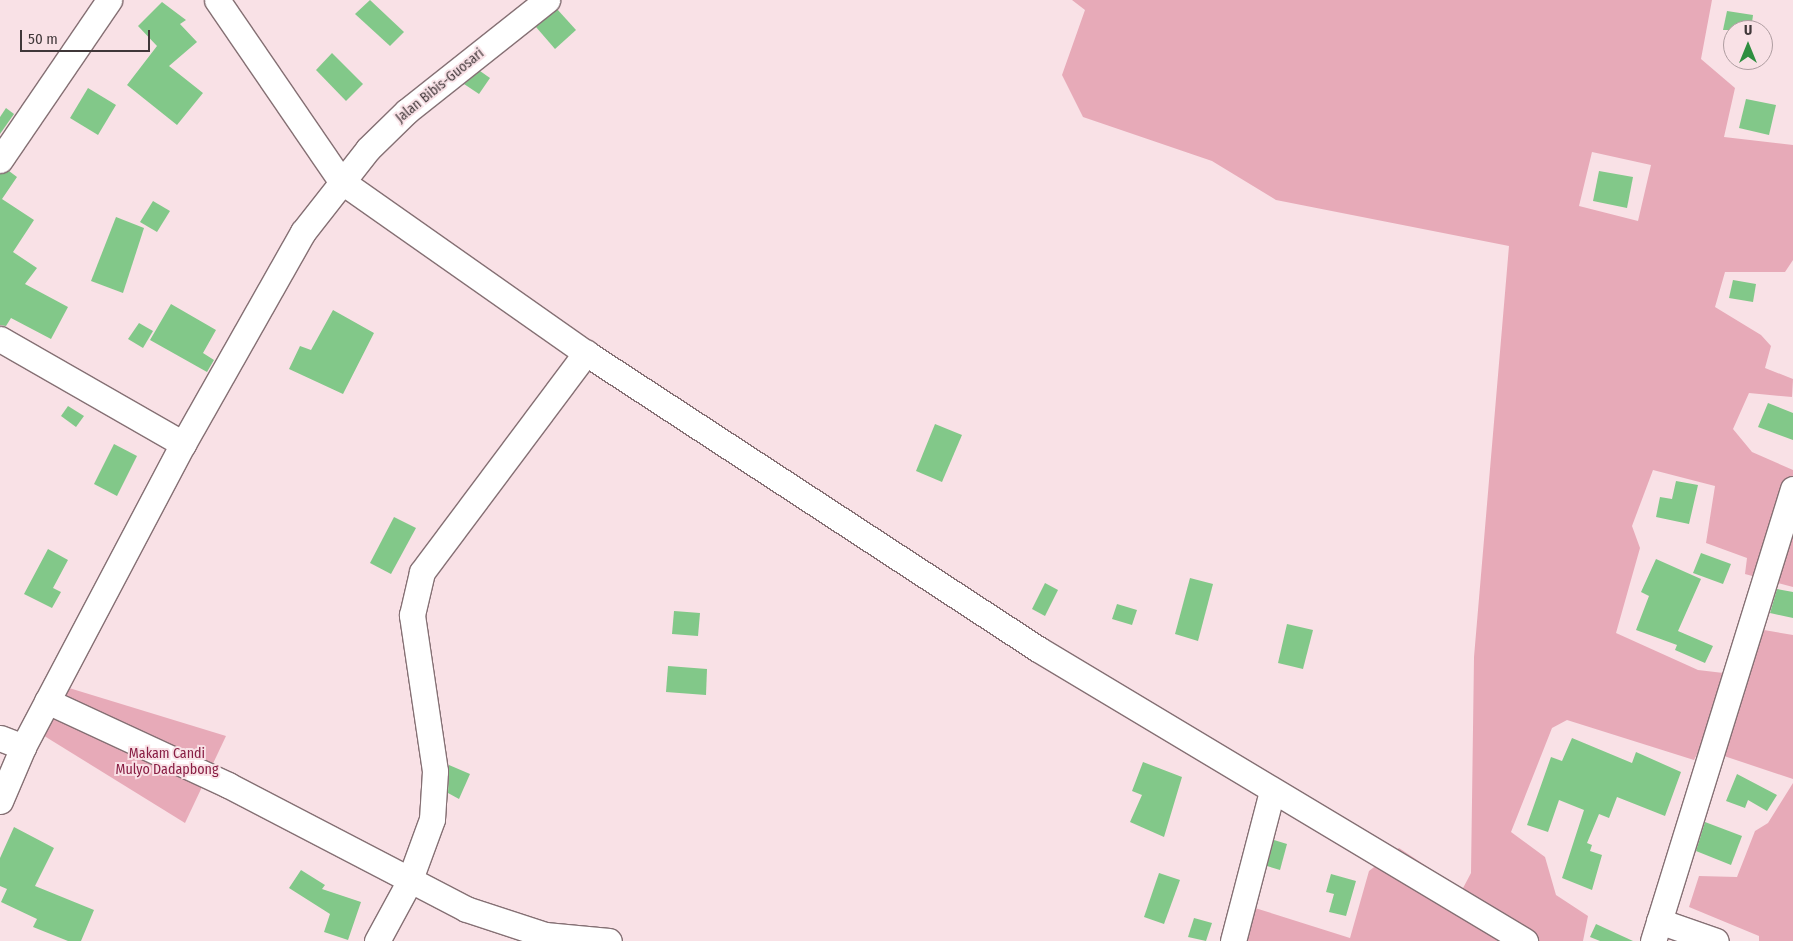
<!DOCTYPE html>
<html>
<head>
<meta charset="utf-8">
<style>
  body { margin:0 }
  #map { position:relative; width:1793px; height:941px; overflow:hidden; background:#f9e1e6; font-family:"Fira Sans Condensed",sans-serif }
  div>[style] { position:absolute }
  [style*='--x'] { left:calc(var(--x)*1px); top:calc(var(--y)*1px); width:calc(var(--w)*1px); rotate:calc(var(--a)*1deg) }
  .green>* { inset:0; background:#e7aab8 }
  .building>* { inset:0; background:#82c889 }
  .roads { filter:drop-shadow(1px 0 #857074) drop-shadow(-1px 0 #857074) drop-shadow(0 1px #857074) drop-shadow(0 -1px #857074) }
  .minor>* { height:25px; margin:-12.5px; padding:0 12.5px; transform-origin:12.5px; border-radius:12.5px; background:#fff }
  span { translate:-50% -50%; white-space:nowrap; text-align:center; line-height:1.15; -webkit-text-stroke:4px #f9e1e6; paint-order:stroke }
  .street-label { font-size:14px; color:#403739 }
  .park-label { font-size:14px; color:#881d43 }
  .north { position:absolute; left:1723px; top:20px; width:50px; height:50px; box-sizing:border-box; background:#f9e1e6; border:1px solid #af9da1; border-radius:50%; rotate:0deg; font-size:14px; font-weight:700; line-height:20px; text-align:center; color:#403739 }
  .north::after { content:''; display:block; margin:auto; width:18px; height:22px; background:#2f8e40; clip-path:polygon(50% 0,100% 100%,50% 72%,0 100%) }
  .scale { position:absolute; left:20px; top:30px; width:130px; height:22px; box-sizing:border-box; border:2px solid #403739; border-top:0; padding-left:6px; font-size:15px; line-height:18px; white-space:nowrap; color:#403739; -webkit-text-stroke:4px #f9e1e6; paint-order:stroke }
</style>
</head>
<body>
<div id="map">
  <div class="green">
    <i style="clip-path:polygon(evenodd,1072px 0,1712px 0,1701px 59px,1735px 88px,1724px 137px,1793px 145px,1793px 260px,1785px 272px,1725px 272px,1715px 307px,1761px 335px,1771px 346px,1765px 368px,1793px 379px,1792px 397px,1749px 393px,1733px 429px,1752px 452px,1793px 470px,1793px 587px,1745px 574px,1747px 558px,1706px 543px,1715px 486px,1653px 470px,1632px 526px,1640px 548px,1616px 633px,1698px 670px,1749px 676px,1764px 630px,1793px 635px,1793px 779px,1700px 748px,1694px 760px,1567px 720px,1552px 728px,1511px 832px,1545px 857px,1556px 895px,1588px 916px,1583px 941px,1247px 941px,1255px 908px,1350px 938px,1369px 871px,1399px 848px,1462px 890px,1471px 873px,1474px 657px,1509px 246px,1276px 200px,1212px 161px,1083px 117px,1062px 75px,1085px 10px,1072px 0,1592px 152px,1651px 165px,1638px 221px,1579px 206px,1592px 152px)"></i>
    <i style="clip-path:polygon(56px 684px,226px 736px,185px 823px,33px 729px)"></i>
    <i style="clip-path:polygon(1793px 783px,1793px 941px,1759px 941px,1759px 936px,1689px 907px,1699px 876px,1737px 877px,1755px 831px,1768px 823px)"></i>
  </div>
  <div class="building">
    <i style="clip-path:polygon(370px 0,404px 32px,390px 46px,355px 14px)"></i>
    <i style="clip-path:polygon(162px 2px,186px 20px,180px 24px,197px 42px,169px 66px,203px 93px,177px 125px,127px 85px,157px 46px,138px 26px)"></i>
    <i style="clip-path:polygon(557px 9px,576px 30px,555px 49px,536px 27px)"></i>
    <i style="clip-path:polygon(1727px 11px,1753px 15px,1751px 30px,1723px 30px)"></i>
    <i style="clip-path:polygon(332px 53px,363px 84px,346px 101px,316px 70px)"></i>
    <i style="clip-path:polygon(480px 71px,490px 78px,479px 94px,464px 84px)"></i>
    <i style="clip-path:polygon(88px 88px,116px 105px,98px 135px,70px 118px)"></i>
    <i style="clip-path:polygon(1746px 99px,1776px 105px,1769px 135px,1739px 128px)"></i>
    <i style="clip-path:polygon(6px 108px,14px 114px,0 134px,0 117px)"></i>
    <i style="clip-path:polygon(9px 171px,17px 177px,2px 199px,34px 220px,13px 252px,37px 268px,25px 284px,68px 307px,51px 339px,11px 318px,6px 326px,0 325px,0 174px)"></i>
    <i style="clip-path:polygon(1599px 171px,1633px 177px,1627px 208px,1593px 201px)"></i>
    <i style="clip-path:polygon(153px 201px,170px 211px,157px 232px,140px 222px)"></i>
    <i style="clip-path:polygon(116px 217px,144px 228px,123px 293px,91px 281px)"></i>
    <i style="clip-path:polygon(1733px 280px,1756px 284px,1753px 302px,1729px 298px)"></i>
    <i style="clip-path:polygon(171px 304px,216px 330px,203px 353px,214px 360px,207px 372px,150px 340px)"></i>
    <i style="clip-path:polygon(333px 310px,374px 333px,343px 394px,289px 369px,300px 346px,311px 350px)"></i>
    <i style="clip-path:polygon(139px 323px,153px 331px,143px 348px,128px 339px)"></i>
    <i style="clip-path:polygon(1768px 403px,1793px 413px,1793px 440px,1758px 427px)"></i>
    <i style="clip-path:polygon(68px 406px,84px 416px,76px 427px,61px 416px)"></i>
    <i style="clip-path:polygon(935px 424px,962px 435px,942px 482px,916px 471px)"></i>
    <i style="clip-path:polygon(114px 444px,137px 456px,117px 496px,94px 484px)"></i>
    <i style="clip-path:polygon(1676px 481px,1698px 485px,1689px 524px,1656px 517px,1660px 497px,1672px 499px)"></i>
    <i style="clip-path:polygon(394px 517px,416px 528px,391px 574px,370px 563px)"></i>
    <i style="clip-path:polygon(48px 549px,68px 560px,53px 588px,61px 592px,52px 608px,24px 594px)"></i>
    <i style="clip-path:polygon(1701px 553px,1731px 564px,1723px 584px,1693px 573px)"></i>
    <i style="clip-path:polygon(1656px 559px,1701px 579px,1678px 631px,1713px 646px,1705px 663px,1675px 650px,1677px 645px,1636px 630px,1649px 596px,1641px 592px)"></i>
    <i style="clip-path:polygon(1190px 578px,1213px 584px,1198px 641px,1175px 634px)"></i>
    <i style="clip-path:polygon(1045px 583px,1058px 590px,1045px 616px,1032px 609px)"></i>
    <i style="clip-path:polygon(1777px 589px,1793px 592px,1793px 618px,1770px 613px)"></i>
    <i style="clip-path:polygon(1117px 604px,1137px 610px,1132px 625px,1112px 619px)"></i>
    <i style="clip-path:polygon(674px 611px,700px 613px,698px 636px,672px 634px)"></i>
    <i style="clip-path:polygon(1287px 624px,1313px 630px,1303px 669px,1278px 663px)"></i>
    <i style="clip-path:polygon(668px 666px,707px 669px,706px 695px,666px 692px)"></i>
    <i style="clip-path:polygon(1572px 738px,1632px 763px,1636px 752px,1681px 772px,1665px 816px,1617px 797px,1609px 818px,1599px 814px,1587px 843px,1592px 845px,1590px 851px,1602px 855px,1592px 890px,1562px 878px,1584px 810px,1559px 800px,1548px 832px,1527px 825px,1551px 757px,1562px 761px)"></i>
    <i style="clip-path:polygon(1143px 762px,1182px 777px,1164px 837px,1130px 822px,1142px 795px,1132px 791px)"></i>
    <i style="clip-path:polygon(449px 765px,470px 774px,459px 799px,448px 793px)"></i>
    <i style="clip-path:polygon(1737px 774px,1777px 795px,1767px 811px,1748px 800px,1745px 808px,1726px 801px)"></i>
    <i style="clip-path:polygon(1705px 822px,1742px 836px,1731px 865px,1696px 851px)"></i>
    <i style="clip-path:polygon(14px 827px,54px 848px,35px 886px,94px 910px,81px 941px,68px 941px,33px 927px,37px 919px,1px 902px,7px 889px,0 886px,0 858px)"></i>
    <i style="clip-path:polygon(1274px 840px,1287px 844px,1280px 870px,1267px 866px)"></i>
    <i style="clip-path:polygon(301px 870px,325px 885px,322px 889px,361px 902px,348px 940px,324px 932px,330px 914px,289px 888px)"></i>
    <i style="clip-path:polygon(1159px 873px,1180px 880px,1164px 924px,1144px 917px)"></i>
    <i style="clip-path:polygon(1331px 874px,1356px 881px,1346px 916px,1329px 912px,1334px 894px,1326px 892px)"></i>
    <i style="clip-path:polygon(1194px 918px,1212px 923px,1206px 941px,1188px 937px)"></i>
    <i style="clip-path:polygon(1596px 924px,1633px 941px,1600px 941px,1590px 937px)"></i>
  </div>
  <div class="roads">
    <div class="minor">
      <i style="--x:217;--y:0;--w:219;--a:55.6"></i>
      <i style="--x:341;--y:181;--w:299;--a:35.1"></i>
      <i style="--x:586;--y:353;--w:540;--a:33.22"></i>
      <i style="--x:1038;--y:649;--w:568;--a:30.95"></i>
      <i style="--x:0;--y:160;--w:194;--a:-55.7"></i>
      <i style="--x:0;--y:339;--w:211;--a:29.8"></i>
      <i style="--x:47;--y:701;--w:200;--a:24.9"></i>
      <i style="--x:228;--y:785;--w:268;--a:27.5"></i>
      <i style="--x:466;--y:909;--w:83;--a:18.2"></i>
      <i style="--x:545;--y:935;--w:64;--a:5.4"></i>
      <i style="--x:0;--y:738;--w:25;--a:21"></i>
      <i style="--x:0;--y:801;--w:59;--a:-66.9"></i>
      <i style="--x:23;--y:747;--w:343;--a:-62.2"></i>
      <i style="--x:183;--y:444;--w:244;--a:-60.5"></i>
      <i style="--x:303;--y:232;--w:105;--a:-51.9"></i>
      <i style="--x:368;--y:149;--w:54;--a:-44.3"></i>
      <i style="--x:407;--y:111;--w:179;--a:-38.4"></i>
      <i style="--x:1659;--y:921;--w:60;--a:19.3"></i>
      <i style="--x:377;--y:941;--w:67;--a:-61.5"></i>
      <i style="--x:409;--y:882;--w:67;--a:-69.9"></i>
      <i style="--x:432;--y:819;--w:48;--a:-86.4"></i>
      <i style="--x:435;--y:771;--w:158;--a:-98.4"></i>
      <i style="--x:412;--y:615;--w:44;--a:-76.9"></i>
      <i style="--x:422;--y:572;--w:274;--a:-53.2"></i>
      <i style="--x:1233;--y:941;--w:155;--a:-75.4"></i>
      <i style="--x:1653;--y:941;--w:473;--a:-72.8"></i>
    </div>
  </div>
  <div class="street-label">
    <span style="left:440px;top:86px;rotate:-39deg">Jalan Bibis-Guosari</span>
  </div>
  <div class="park-label">
    <span style="left:167px;top:762px">Makam Candi<br>Mulyo Dadapbong</span>
  </div>
  <div class="north">U</div>
  <div class="scale">50 m</div>
</div>
</body>
</html>
